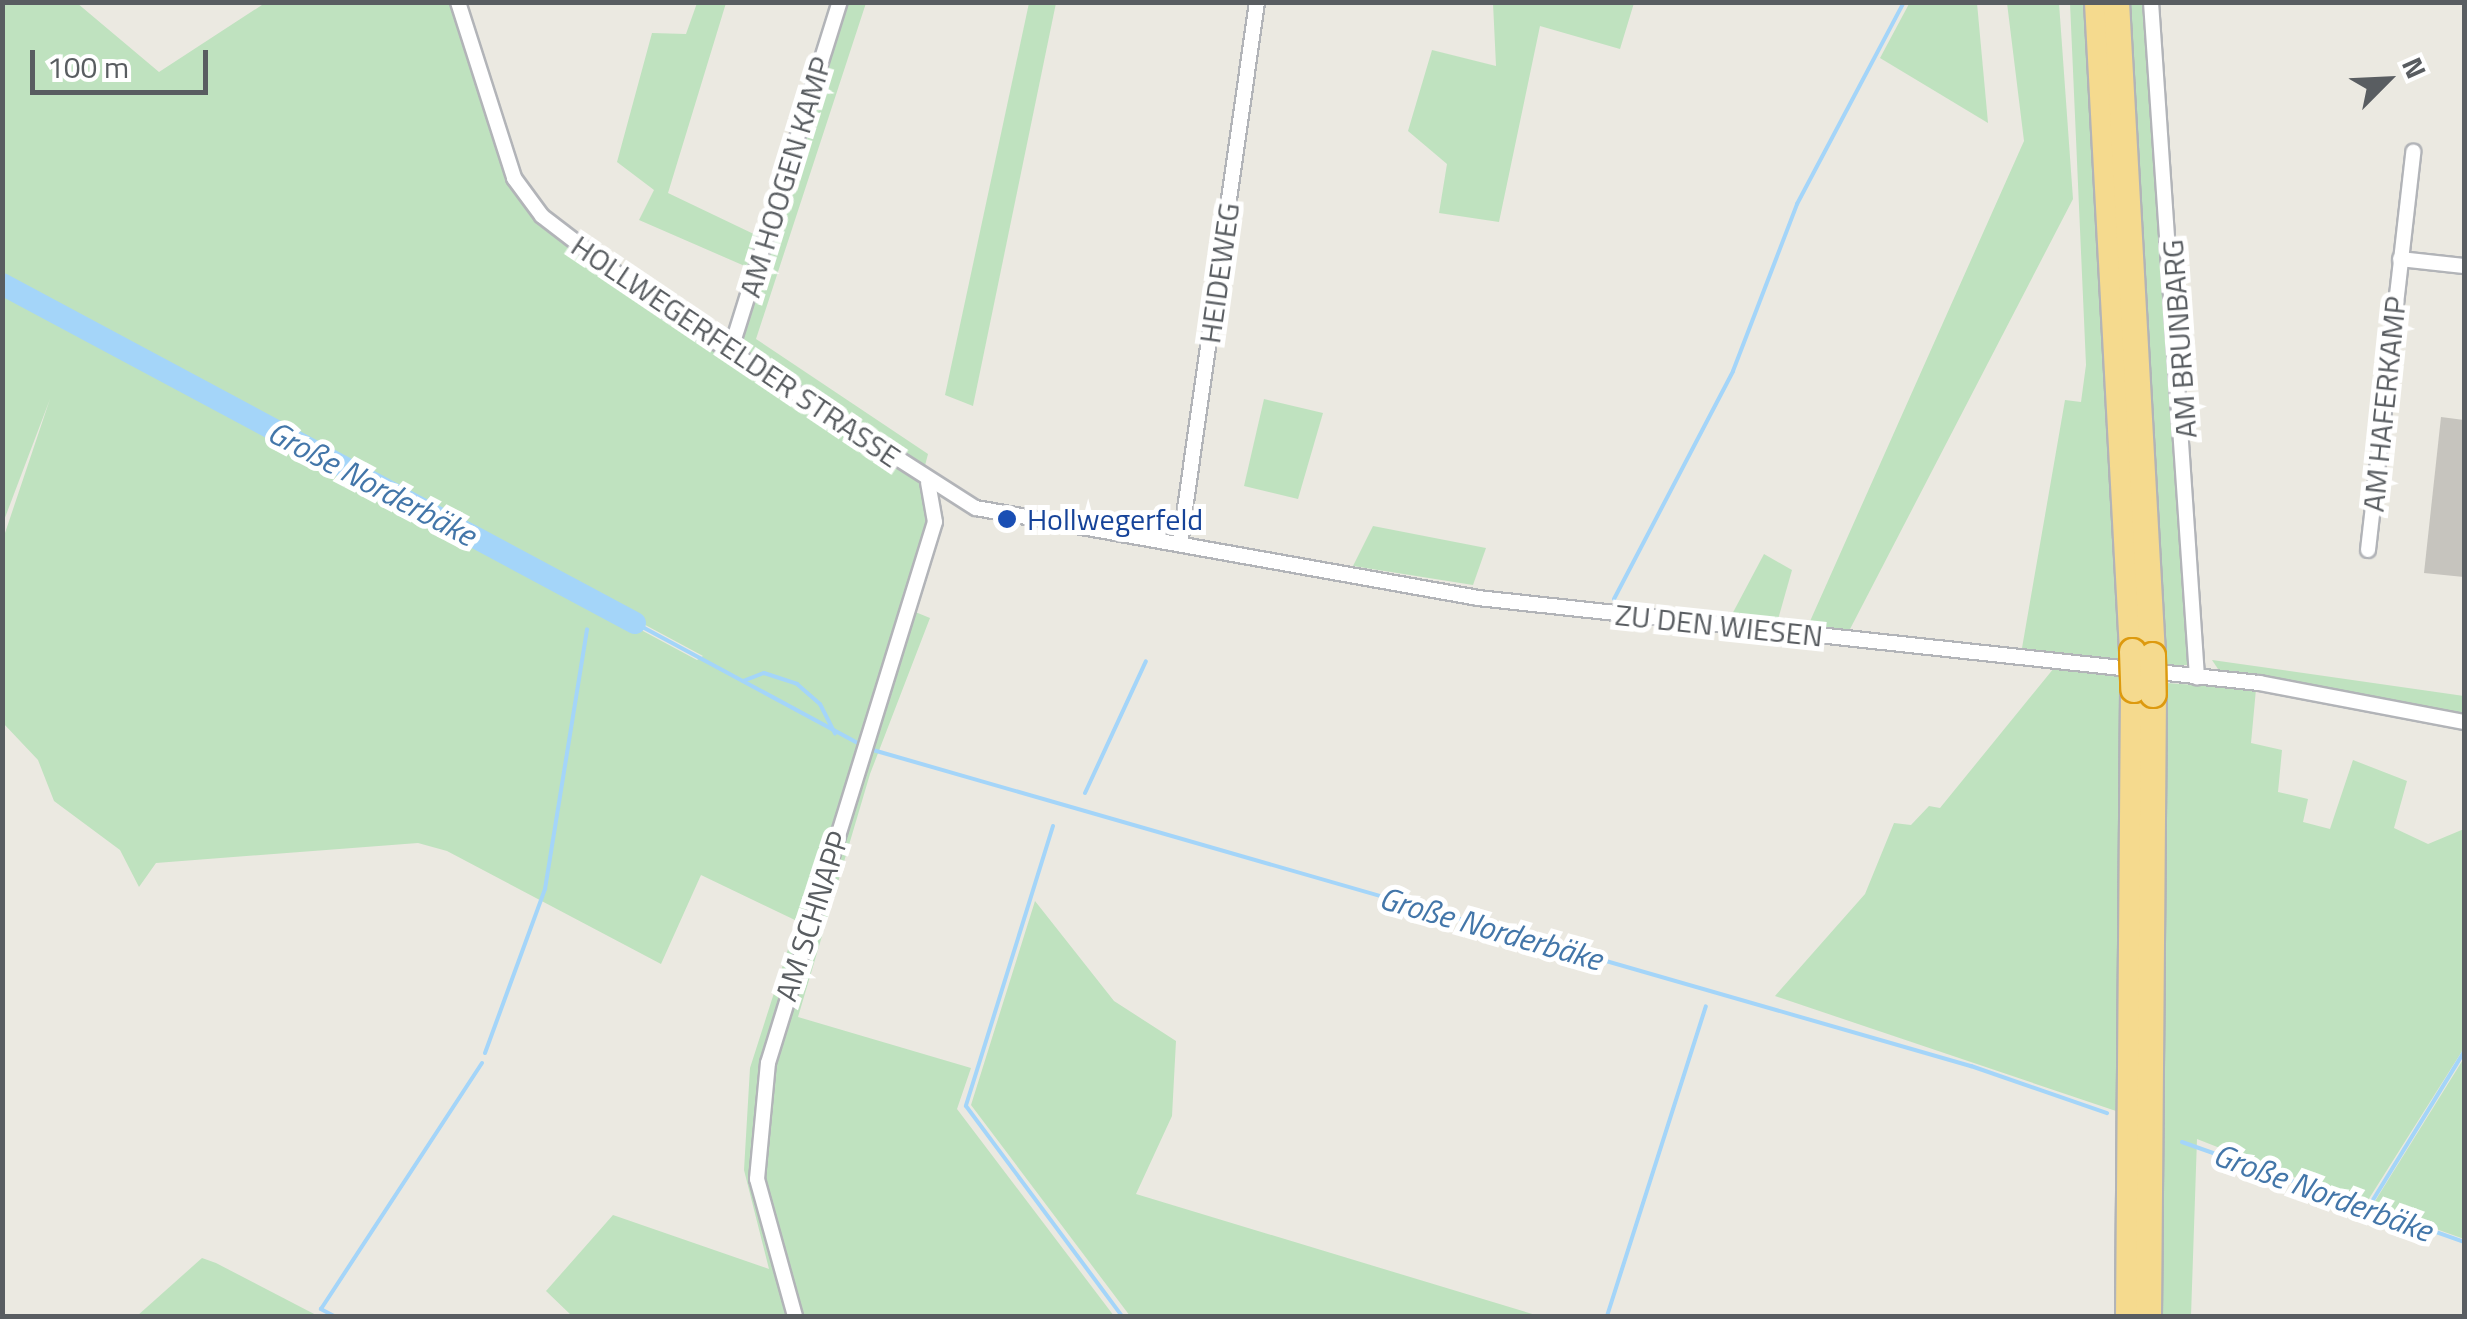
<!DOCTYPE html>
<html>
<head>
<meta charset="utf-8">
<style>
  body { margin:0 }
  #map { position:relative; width:2467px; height:1319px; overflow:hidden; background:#ebe9e1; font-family:"Titillium Web",sans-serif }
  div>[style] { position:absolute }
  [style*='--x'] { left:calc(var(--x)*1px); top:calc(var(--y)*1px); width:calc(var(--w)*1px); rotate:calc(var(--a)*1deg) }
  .green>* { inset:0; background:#bfe2bf }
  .stream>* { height:4px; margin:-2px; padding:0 2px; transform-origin:2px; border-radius:2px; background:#a4d5f9 }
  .river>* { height:22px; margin:-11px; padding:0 11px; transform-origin:11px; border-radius:11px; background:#a4d5f9 }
  .building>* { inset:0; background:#c6c4be }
  .roads { filter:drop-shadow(2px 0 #b2b4b8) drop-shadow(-2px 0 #b2b4b8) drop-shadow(0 2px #b2b4b8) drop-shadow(0 -2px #b2b4b8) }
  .street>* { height:14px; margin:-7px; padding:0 7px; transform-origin:7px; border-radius:7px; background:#fff }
  .highway>* { height:25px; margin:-12.5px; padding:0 12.5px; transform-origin:12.5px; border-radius:12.5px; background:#f5da8e }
  .bridges { filter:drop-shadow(2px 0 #dd9a0f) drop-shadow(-2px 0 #dd9a0f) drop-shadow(0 2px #dd9a0f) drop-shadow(0 -2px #dd9a0f) }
  .highway-bridge>* { height:25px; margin:-12.5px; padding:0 12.5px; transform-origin:12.5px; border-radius:12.5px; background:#f5da8e }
  .dots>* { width:28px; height:28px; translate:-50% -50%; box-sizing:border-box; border:5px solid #fff; border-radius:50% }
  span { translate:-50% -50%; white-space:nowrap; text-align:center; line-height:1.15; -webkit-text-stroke:10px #fff; paint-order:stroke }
  .street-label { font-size:30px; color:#595d61 }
  .transit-label { font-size:30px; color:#164399 }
  .left { translate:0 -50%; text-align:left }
  .water-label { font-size:32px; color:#4376a9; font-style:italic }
  .frame { position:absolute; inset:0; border:5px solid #595d61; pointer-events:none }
  .north { position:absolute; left:2337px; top:30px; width:100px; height:100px; -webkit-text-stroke:8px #fff; paint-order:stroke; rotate:66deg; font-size:28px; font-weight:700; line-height:40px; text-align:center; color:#595d61 }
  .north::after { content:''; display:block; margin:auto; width:35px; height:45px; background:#595d61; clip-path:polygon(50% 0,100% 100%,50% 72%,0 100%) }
  .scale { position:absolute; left:30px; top:50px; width:178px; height:45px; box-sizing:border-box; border:5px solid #595d61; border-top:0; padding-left:12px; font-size:30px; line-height:35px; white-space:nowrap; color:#595d61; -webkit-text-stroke:8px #fff; paint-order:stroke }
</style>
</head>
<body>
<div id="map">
  <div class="green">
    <i style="clip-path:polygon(1910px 2px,1977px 3px,1988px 123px,1880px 58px)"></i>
    <i style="clip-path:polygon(3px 3px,77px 3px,159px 72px,265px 3px,454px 3px,533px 212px,735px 350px,844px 3px,866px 3px,756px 339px,928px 454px,920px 485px,929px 516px,903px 607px,930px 618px,870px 774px,798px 1017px,971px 1068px,957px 1109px,1114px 1316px,572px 1316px,546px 1291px,613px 1215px,769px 1269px,744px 1170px,750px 1068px,797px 921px,701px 875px,661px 964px,447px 851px,418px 843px,156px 863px,139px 887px,120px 850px,54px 801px,38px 760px,3px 723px,3px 539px,50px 399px,3px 523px,3px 287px,697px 660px,703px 656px,3px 280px)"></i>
    <i style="clip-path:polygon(697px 3px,726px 3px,668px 193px,760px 237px,747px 267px,639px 220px,654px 190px,617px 162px,652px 33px,686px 34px)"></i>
    <i style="clip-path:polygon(1029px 3px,1056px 3px,973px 406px,945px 395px)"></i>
    <i style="clip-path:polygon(1493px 3px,1634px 3px,1620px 49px,1540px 26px,1499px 222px,1439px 213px,1447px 164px,1408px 131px,1432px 50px,1496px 66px)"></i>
    <i style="clip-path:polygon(2007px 3px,2059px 3px,2073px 199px,1848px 633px,1807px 628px,2024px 141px)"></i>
    <i style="clip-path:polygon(2070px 3px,2084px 3px,2112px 404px,2119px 661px,2086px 659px,2082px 669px,2119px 673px,2122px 1113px,1775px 996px,1865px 894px,1894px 823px,1911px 825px,1929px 806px,1940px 808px,2054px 668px,2056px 654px,2022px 648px,2065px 400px,2081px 402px,2086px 365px)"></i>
    <i style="clip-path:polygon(2129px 3px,2145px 3px,2189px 665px,2165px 665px)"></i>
    <i style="clip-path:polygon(1264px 399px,1323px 413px,1298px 499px,1244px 486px)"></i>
    <i style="clip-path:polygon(1373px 526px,1486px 548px,1473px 585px,1353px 566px)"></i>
    <i style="clip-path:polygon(1764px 554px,1792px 570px,1777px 623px,1729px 620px)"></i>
    <i style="clip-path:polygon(2212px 660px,2464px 696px,2464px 716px,2220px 672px)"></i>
    <i style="clip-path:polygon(2166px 683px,2256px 689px,2251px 743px,2282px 750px,2278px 792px,2308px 799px,2303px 822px,2330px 829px,2353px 760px,2407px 781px,2394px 828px,2428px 844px,2464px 829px,2464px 1048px,2365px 1205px,2197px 1139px,2191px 1316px,2160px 1316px)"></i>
    <i style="clip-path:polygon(1035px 901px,1114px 1001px,1176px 1041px,1172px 1116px,1136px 1194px,1539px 1316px,1130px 1316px,971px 1105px)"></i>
    <i style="clip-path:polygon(2464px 1058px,2464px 1239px,2372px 1206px)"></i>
    <i style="clip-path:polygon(202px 1258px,216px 1263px,318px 1316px,137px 1316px)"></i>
  </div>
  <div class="stream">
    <i style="--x:1614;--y:599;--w:257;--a:-62.4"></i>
    <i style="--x:1733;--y:371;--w:179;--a:-69"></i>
    <i style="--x:1797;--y:204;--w:229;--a:-62.1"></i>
    <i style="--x:635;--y:623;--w:255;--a:28.3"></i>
    <i style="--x:743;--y:681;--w:22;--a:-21"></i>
    <i style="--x:764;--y:673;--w:35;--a:18"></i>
    <i style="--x:797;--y:684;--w:30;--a:41"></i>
    <i style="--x:820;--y:704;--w:33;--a:63"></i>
    <i style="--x:873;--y:750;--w:1143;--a:16.06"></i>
    <i style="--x:1971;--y:1066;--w:144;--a:19.1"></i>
    <i style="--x:1085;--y:793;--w:145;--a:-65.2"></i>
    <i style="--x:1053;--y:826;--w:293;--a:107.3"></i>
    <i style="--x:966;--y:1106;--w:262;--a:53.4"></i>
    <i style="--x:485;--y:1053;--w:175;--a:-69.9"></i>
    <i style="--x:545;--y:889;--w:263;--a:-80.8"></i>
    <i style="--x:2182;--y:1142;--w:299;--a:19.5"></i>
    <i style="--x:2368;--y:1208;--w:183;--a:-58.4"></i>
    <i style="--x:334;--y:1316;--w:15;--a:-152"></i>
    <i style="--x:321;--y:1309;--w:294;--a:-56.8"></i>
    <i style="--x:1607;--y:1316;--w:325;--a:-72.3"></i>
  </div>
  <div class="river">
    <i style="--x:2;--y:284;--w:718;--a:28.17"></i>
  </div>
  <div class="building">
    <i style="clip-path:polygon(2441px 417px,2464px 420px,2464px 577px,2424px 573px)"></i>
  </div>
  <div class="roads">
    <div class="street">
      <i style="--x:458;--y:2;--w:185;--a:72.3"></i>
      <i style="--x:514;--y:178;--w:47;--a:53.6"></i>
      <i style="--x:542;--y:216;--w:146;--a:37.5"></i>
      <i style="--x:658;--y:305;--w:377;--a:32.6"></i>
      <i style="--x:976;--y:508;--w:510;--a:10.16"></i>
      <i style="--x:1478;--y:598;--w:786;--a:6.21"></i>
      <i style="--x:2259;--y:683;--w:209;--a:10.8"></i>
      <i style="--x:2151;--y:2;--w:677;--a:86.1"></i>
      <i style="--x:2400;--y:259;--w:64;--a:6.2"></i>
      <i style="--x:730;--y:352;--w:367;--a:-72.6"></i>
      <i style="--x:1180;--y:544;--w:547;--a:-81.91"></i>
      <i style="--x:2368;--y:550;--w:401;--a:-83.5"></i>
      <i style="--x:795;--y:1316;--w:142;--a:-105.5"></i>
      <i style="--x:757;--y:1179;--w:117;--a:-84.6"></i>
      <i style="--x:768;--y:1063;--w:566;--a:-72.85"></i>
      <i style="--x:935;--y:522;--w:40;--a:-100"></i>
    </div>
    <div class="highway">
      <i style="--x:2097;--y:2;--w:650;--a:86.91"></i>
      <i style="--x:2116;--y:2;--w:654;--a:86.84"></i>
      <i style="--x:2128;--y:1316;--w:627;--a:-89.54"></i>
      <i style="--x:2148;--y:1316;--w:622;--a:-89.54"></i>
    </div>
  </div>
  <div class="bridges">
    <div class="highway-bridge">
      <i style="--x:2132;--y:651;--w:38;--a:88"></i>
      <i style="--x:2152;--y:655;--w:39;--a:89"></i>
    </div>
  </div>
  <div class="dots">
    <i style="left:1007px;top:519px;background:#1a4fb4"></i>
  </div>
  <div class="street-label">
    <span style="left:785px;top:177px;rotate:-73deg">AM HOOGEN KAMP</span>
    <span style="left:1219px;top:273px;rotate:-82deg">HEIDEWEG</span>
    <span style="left:2179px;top:339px;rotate:-94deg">AM BRUNBARG</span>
    <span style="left:736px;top:351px;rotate:34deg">HOLLWEGERFELDER STRASSE</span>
    <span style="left:2384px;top:404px;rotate:-84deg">AM HAFERKAMP</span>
    <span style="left:1719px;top:625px;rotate:6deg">ZU DEN WIESEN</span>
    <span style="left:812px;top:916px;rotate:-72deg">AM SCHNAPP</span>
  </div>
  <div class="transit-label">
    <span class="left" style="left:1027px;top:519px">Hollwegerfeld</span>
  </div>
  <div class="water-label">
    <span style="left:372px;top:483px;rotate:28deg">Große Norderbäke</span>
    <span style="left:1491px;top:928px;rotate:16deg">Große Norderbäke</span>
    <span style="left:2323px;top:1192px;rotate:20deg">Große Norderbäke</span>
  </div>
  <div class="frame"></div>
  <div class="north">N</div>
  <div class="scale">100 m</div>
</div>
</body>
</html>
